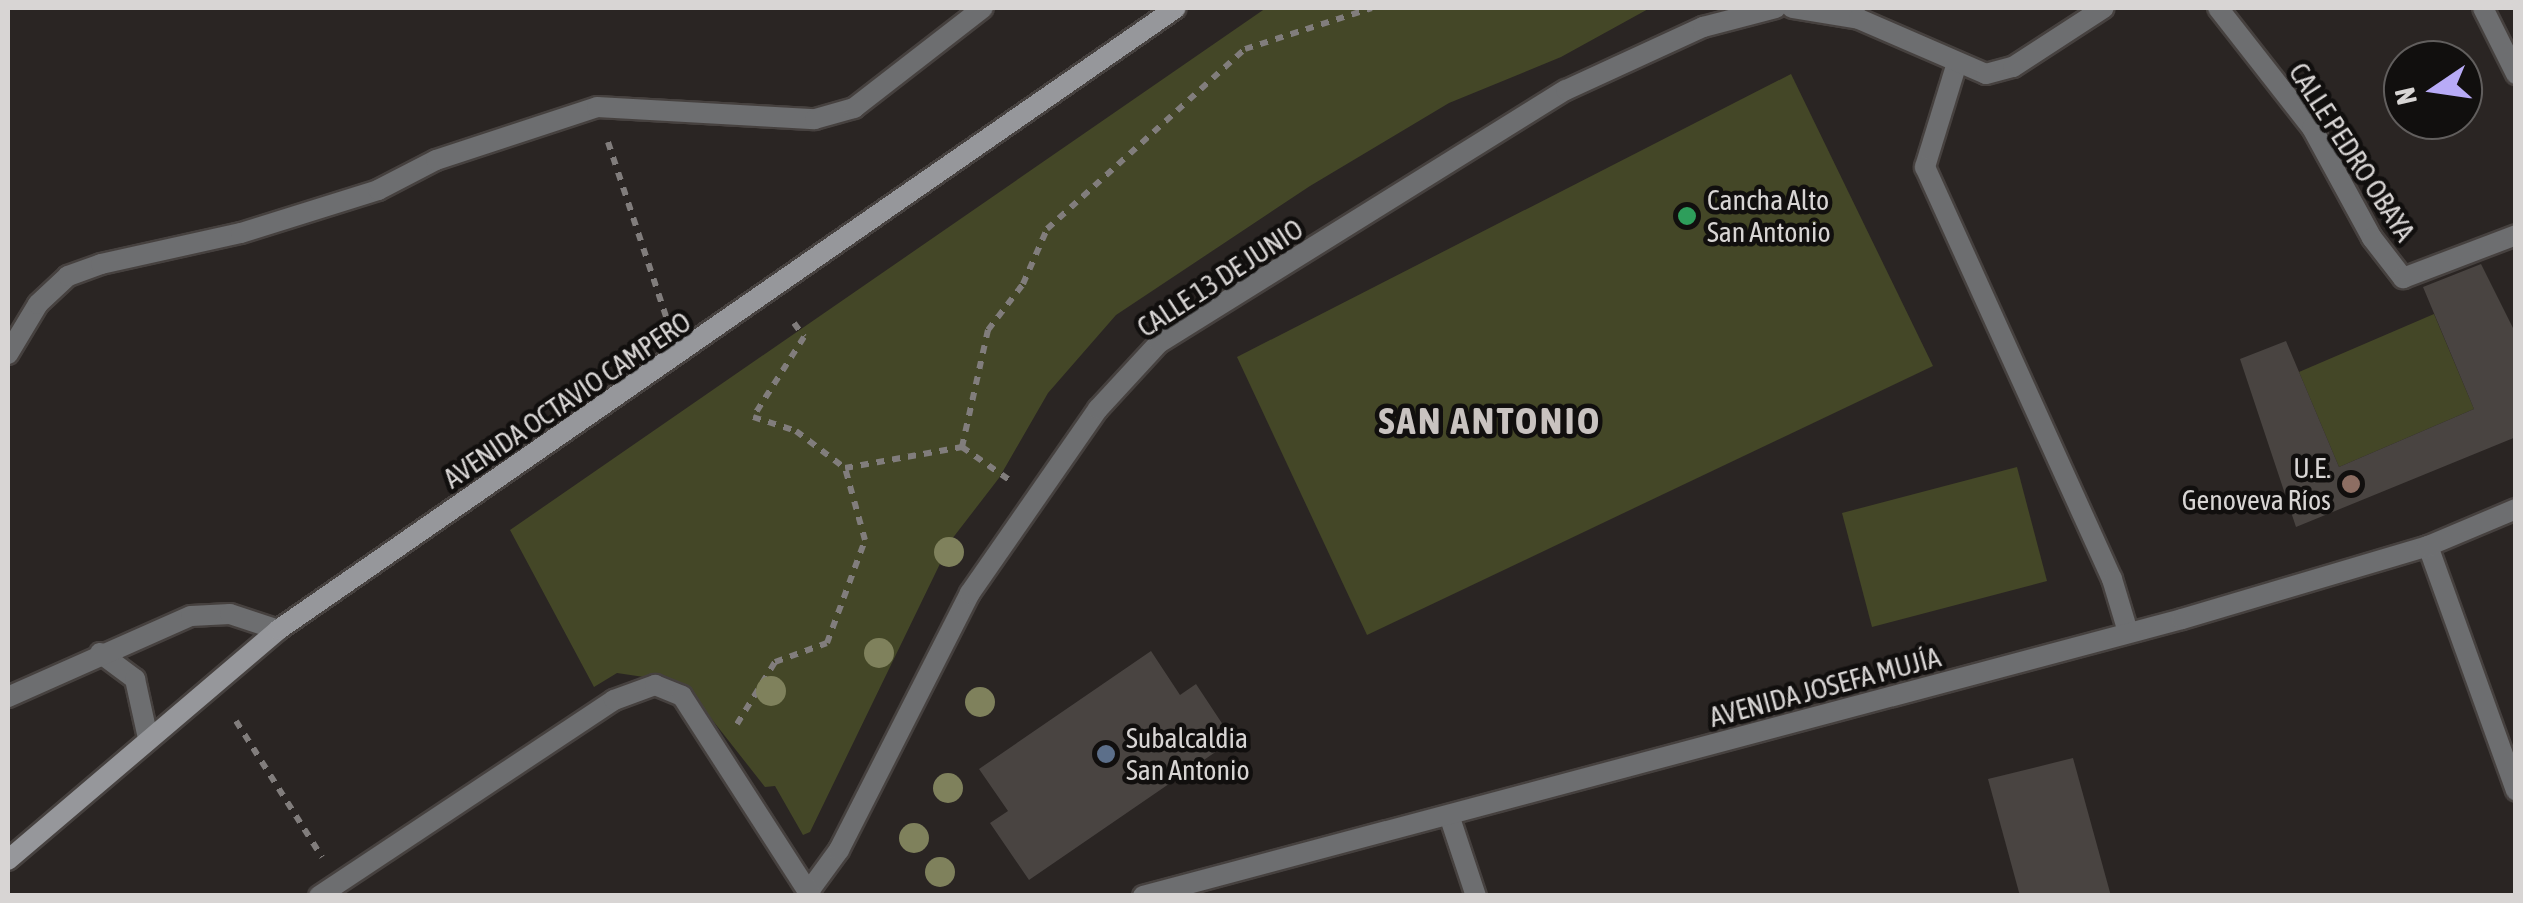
<!DOCTYPE html>
<html>
<head>
<meta charset="utf-8">
<style>
  body { margin:0 }
  #map { position:relative; width:2523px; height:903px; overflow:hidden; background:#2a2523; font-family:"Asap Condensed",sans-serif }
  div>[style] { position:absolute }
  [style*='--x'] { left:calc(var(--x)*1px); top:calc(var(--y)*1px); width:calc(var(--w)*1px); rotate:calc(var(--a)*1deg) }
  .green>* { inset:0; background:#444727 }
  .building>* { inset:0; background:#494441 }
  .path>* { height:6px; margin-top:-3px; transform-origin:0; background:repeating-linear-gradient(90deg,#817d7c 0 8px,transparent 0 16px) }
  .roads { filter:drop-shadow(2px 0 #46413f) drop-shadow(-2px 0 #46413f) drop-shadow(0 2px #46413f) drop-shadow(0 -2px #46413f) }
  .service>* { height:20px; margin:-10px; padding:0 10px; transform-origin:10px; border-radius:10px; background:#6d6e70 }
  .pedestrian>* { height:20px; margin:-10px; padding:0 10px; transform-origin:10px; border-radius:10px; background:#6d6e70 }
  .minor>* { height:20px; margin:-10px; padding:0 10px; transform-origin:10px; border-radius:10px; background:#6d6e70 }
  .secondary>* { height:20px; margin:-10px; padding:0 10px; transform-origin:10px; border-radius:10px; background:#96979b }
  .trees>* { width:30px; height:30px; margin:-15px; border-radius:50%; background:#7f815c }
  .dots>* { width:28px; height:28px; translate:-50% -50%; box-sizing:border-box; border:5px solid #110f0e; border-radius:50% }
  span { translate:-50% -50%; white-space:nowrap; text-align:center; line-height:1.15; -webkit-text-stroke:9px #110f0e; paint-order:stroke }
  .street-label { font-size:28px; color:#d8d5d4 }
  .poi-label { font-size:28px; color:#d8d5d4 }
  .left { translate:0 -50%; text-align:left }
  .right { translate:-100% -50%; text-align:right }
  .district-label { font-size:38px; color:#c9c3c0; font-weight:700; letter-spacing:2.5px }
  .frame { position:absolute; inset:0; border:10px solid #d8d5d4; pointer-events:none }
  .north { position:absolute; left:2383px; top:40px; width:100px; height:100px; box-sizing:border-box; background:#110f0e; border:2px solid #615e5d; border-radius:50%; rotate:257deg; font-size:28px; font-weight:700; line-height:40px; text-align:center; color:#d8d5d4 }
  .north::after { content:''; display:block; margin:auto; width:35px; height:45px; background:#b8abf7; clip-path:polygon(50% 0,100% 100%,50% 72%,0 100%) }
</style>
</head>
<body>
<div id="map">
  <div class="green">
    <i style="clip-path:polygon(1266px 8px,1650px 8px,1561px 57px,1449px 103px,1310px 186px,1116px 315px,1048px 393px,999px 478px,952px 539px,810px 832px,803px 835px,775px 786px,765px 787px,706px 712px,664px 680px,617px 673px,594px 687px,510px 530px)"></i>
    <i style="clip-path:polygon(1791px 74px,1933px 366px,1367px 635px,1237px 357px)"></i>
    <i style="clip-path:polygon(2434px 314px,2474px 409px,2339px 467px,2299px 372px)"></i>
    <i style="clip-path:polygon(2017px 467px,2047px 581px,1872px 627px,1842px 513px)"></i>
  </div>
  <div class="building">
    <i style="clip-path:polygon(2481px 264px,2516px 334px,2516px 437px,2296px 527px,2240px 359px,2286px 341px,2339px 467px,2474px 409px,2423px 287px)"></i>
    <i style="clip-path:polygon(1151px 651px,1180px 695px,1196px 684px,1233px 740px,1029px 880px,990px 823px,1008px 811px,979px 769px)"></i>
    <i style="clip-path:polygon(2073px 758px,2111px 896px,2020px 896px,1988px 779px)"></i>
  </div>
  <div class="path">
    <i style="--x:608;--y:142;--w:187;--a:71.6"></i>
    <i style="--x:794;--y:323;--w:17;--a:54"></i>
    <i style="--x:804;--y:337;--w:95;--a:122.5"></i>
    <i style="--x:753;--y:417;--w:45;--a:18"></i>
    <i style="--x:796;--y:431;--w:61;--a:37.1"></i>
    <i style="--x:845;--y:468;--w:119;--a:-10.2"></i>
    <i style="--x:962;--y:447;--w:60;--a:34.8"></i>
    <i style="--x:962;--y:447;--w:120;--a:-77.5"></i>
    <i style="--x:988;--y:330;--w:58;--a:-52.7"></i>
    <i style="--x:1023;--y:284;--w:60;--a:-66.4"></i>
    <i style="--x:1047;--y:229;--w:268;--a:-42.3"></i>
    <i style="--x:1245;--y:49;--w:133;--a:-17.9"></i>
    <i style="--x:236;--y:721;--w:161;--a:57.7"></i>
    <i style="--x:737;--y:724;--w:73;--a:-58.5"></i>
    <i style="--x:775;--y:662;--w:55;--a:-20.1"></i>
    <i style="--x:827;--y:643;--w:110;--a:-69.7"></i>
    <i style="--x:865;--y:540;--w:75;--a:-105.5"></i>
  </div>
  <div class="roads">
    <div class="service">
      <i style="--x:2218;--y:8;--w:152;--a:51.9"></i>
      <i style="--x:2312;--y:128;--w:125;--a:61.4"></i>
      <i style="--x:2372;--y:238;--w:51;--a:52.2"></i>
      <i style="--x:2403;--y:278;--w:121;--a:-20.8"></i>
      <i style="--x:8;--y:354;--w:58;--a:-59"></i>
      <i style="--x:38;--y:304;--w:41;--a:-43"></i>
      <i style="--x:68;--y:276;--w:35;--a:-20"></i>
      <i style="--x:101;--y:264;--w:143;--a:-12.5"></i>
      <i style="--x:241;--y:233;--w:144;--a:-17.4"></i>
      <i style="--x:378;--y:190;--w:65;--a:-27.3"></i>
      <i style="--x:436;--y:160;--w:169;--a:-18.2"></i>
      <i style="--x:597;--y:107;--w:218;--a:3.2"></i>
      <i style="--x:815;--y:119;--w:41;--a:-15.8"></i>
      <i style="--x:854;--y:108;--w:163;--a:-37.8"></i>
    </div>
    <div class="pedestrian">
      <i style="--x:1956;--y:66;--w:106;--a:107.1"></i>
      <i style="--x:1925;--y:167;--w:452;--a:65.6"></i>
      <i style="--x:2112;--y:579;--w:55;--a:73.2"></i>
    </div>
    <div class="minor">
      <i style="--x:1792;--y:8;--w:68;--a:9.3"></i>
      <i style="--x:1859;--y:19;--w:138;--a:23.4"></i>
      <i style="--x:1986;--y:74;--w:28;--a:-15"></i>
      <i style="--x:2013;--y:67;--w:108;--a:-33"></i>
      <i style="--x:2483;--y:8;--w:74;--a:63.4"></i>
      <i style="--x:2428;--y:546;--w:260;--a:70.2"></i>
      <i style="--x:100;--y:653;--w:44;--a:36.6"></i>
      <i style="--x:135;--y:679;--w:60;--a:77.6"></i>
      <i style="--x:8;--y:697;--w:200;--a:-23.9"></i>
      <i style="--x:191;--y:616;--w:39;--a:-3"></i>
      <i style="--x:230;--y:614;--w:51;--a:18.4"></i>
      <i style="--x:1450;--y:818;--w:82;--a:71.6"></i>
      <i style="--x:809;--y:891;--w:51;--a:-53.8"></i>
      <i style="--x:839;--y:850;--w:288;--a:-63"></i>
      <i style="--x:970;--y:593;--w:224;--a:-55.2"></i>
      <i style="--x:1098;--y:409;--w:90;--a:-47.3"></i>
      <i style="--x:1159;--y:343;--w:479;--a:-31.9"></i>
      <i style="--x:1566;--y:90;--w:151;--a:-24.7"></i>
      <i style="--x:1703;--y:27;--w:75;--a:-14.6"></i>
      <i style="--x:319;--y:896;--w:354;--a:-33.6"></i>
      <i style="--x:614;--y:700;--w:44;--a:-20.1"></i>
      <i style="--x:655;--y:685;--w:29;--a:22"></i>
      <i style="--x:682;--y:696;--w:238;--a:57.2"></i>
      <i style="--x:1143;--y:896;--w:1075;--a:-14.93"></i>
      <i style="--x:2182;--y:619;--w:257;--a:-16.5"></i>
      <i style="--x:2428;--y:546;--w:95;--a:-22.8"></i>
    </div>
    <div class="secondary">
      <i style="--x:8;--y:860;--w:355;--a:-40.4"></i>
      <i style="--x:278;--y:630;--w:1092;--a:-34.71"></i>
    </div>
  </div>
  <div class="trees">
    <i style="left:949px;top:552px"></i>
    <i style="left:879px;top:653px"></i>
    <i style="left:771px;top:691px"></i>
    <i style="left:980px;top:702px"></i>
    <i style="left:948px;top:788px"></i>
    <i style="left:914px;top:838px"></i>
    <i style="left:940px;top:872px"></i>
  </div>
  <div class="dots">
    <i style="left:1687px;top:216px;background:#2e9e5b"></i>
    <i style="left:2351px;top:484px;background:#8d6e63"></i>
    <i style="left:1106px;top:754px;background:#5c6f8a"></i>
  </div>
  <div class="street-label">
    <span style="left:2352px;top:152px;rotate:57deg">CALLE PEDRO OBAYA</span>
    <span style="left:1220px;top:278px;rotate:-33deg">CALLE 13 DE JUNIO</span>
    <span style="left:567px;top:400px;rotate:-34deg">AVENIDA OCTAVIO CAMPERO</span>
    <span style="left:1825px;top:687px;rotate:-15deg">AVENIDA JOSEFA MUJÍA</span>
  </div>
  <div class="poi-label">
    <span class="left" style="left:1707px;top:216px">Cancha Alto<br>San Antonio</span>
    <span class="right" style="left:2331px;top:484px">U.E.<br>Genoveva Ríos</span>
    <span class="left" style="left:1126px;top:754px">Subalcaldia<br>San Antonio</span>
  </div>
  <div class="district-label">
    <span style="left:1490px;top:421px">SAN ANTONIO</span>
  </div>
  <div class="frame"></div>
  <div class="north">N</div>
</div>
</body>
</html>
